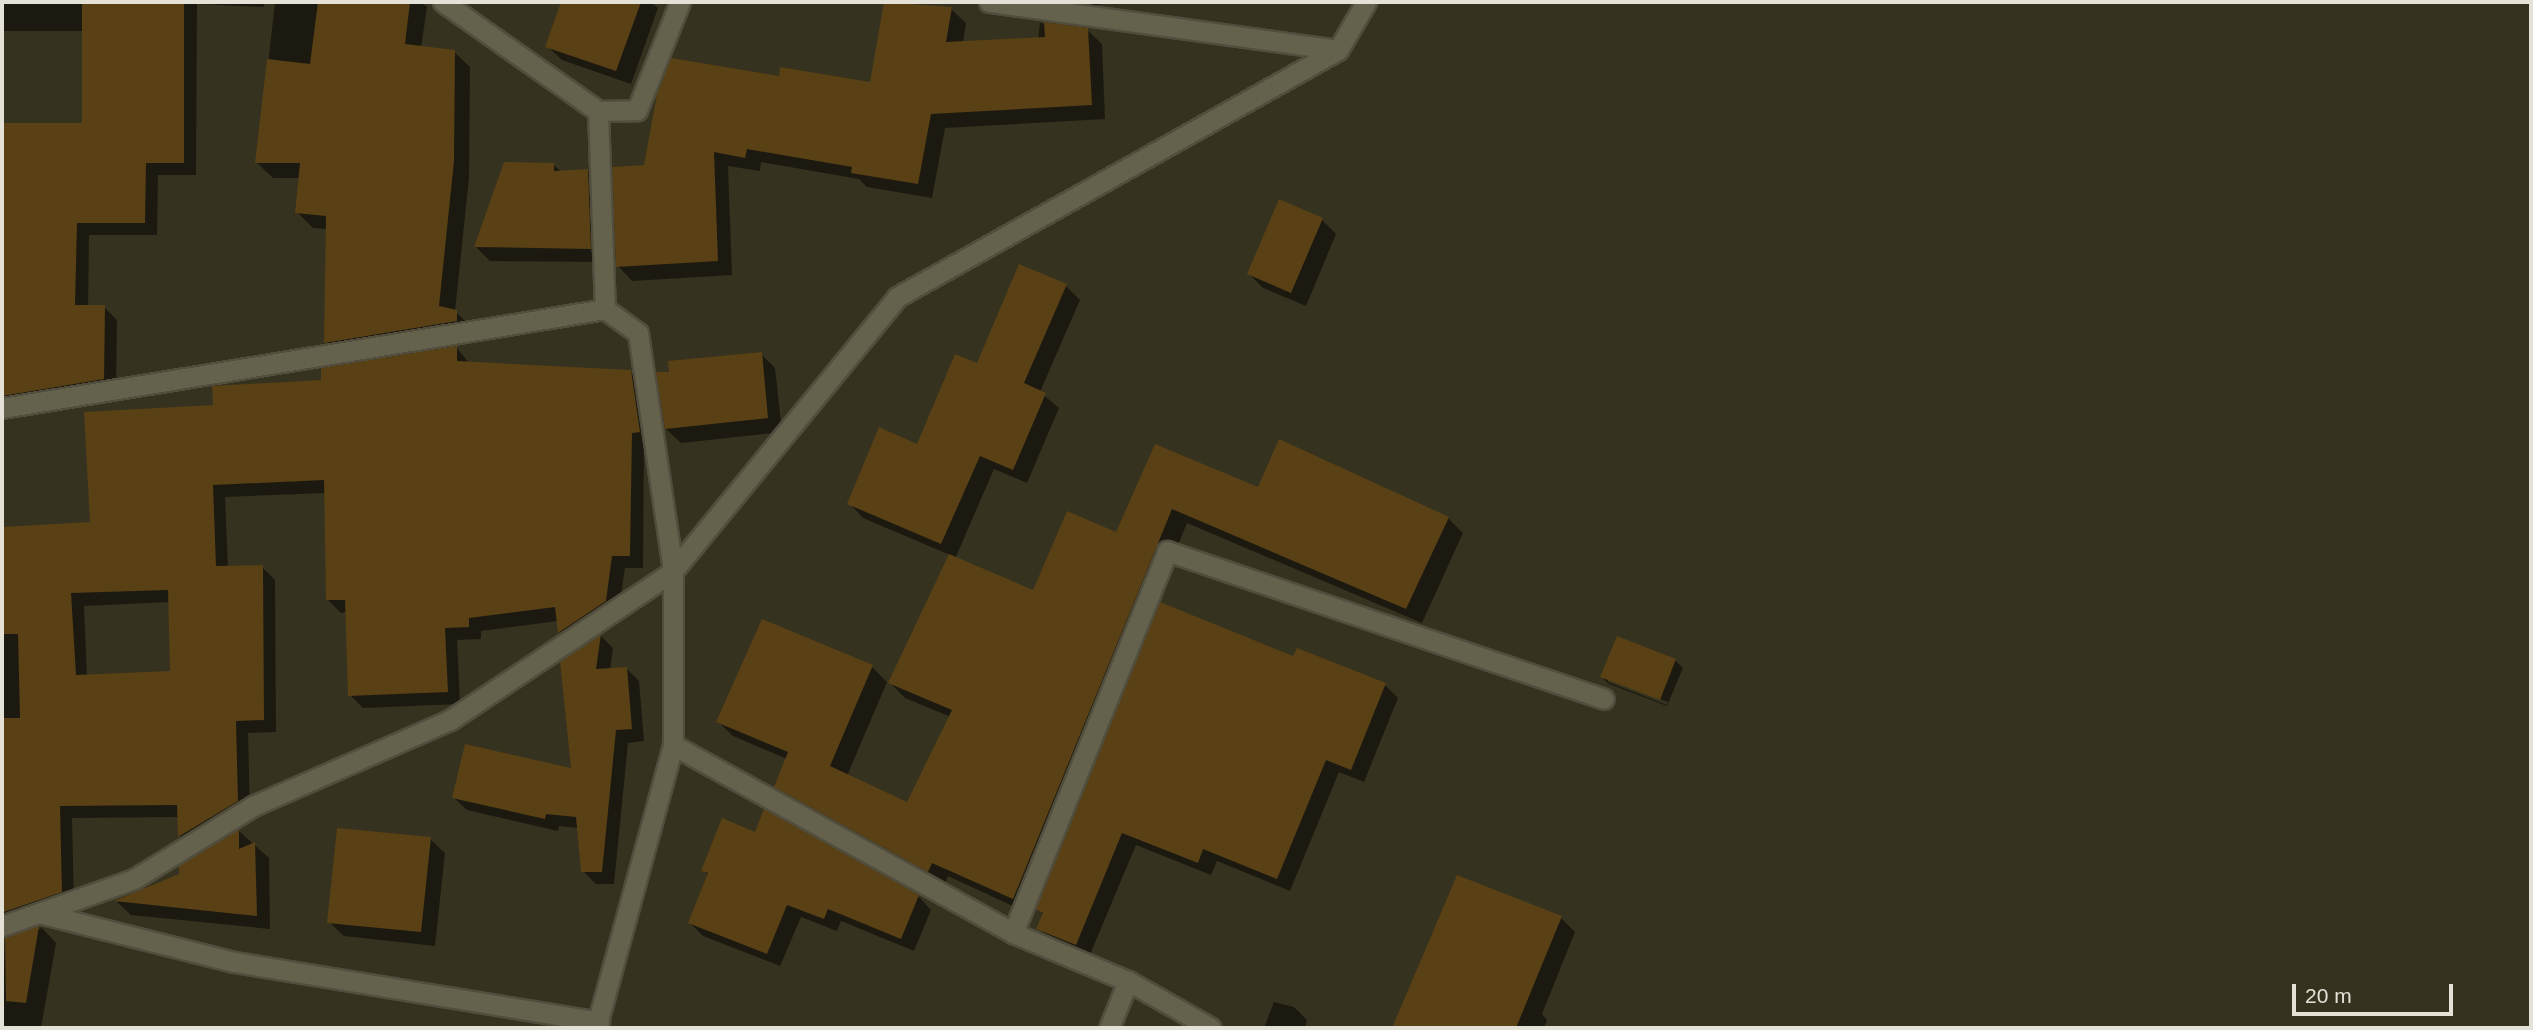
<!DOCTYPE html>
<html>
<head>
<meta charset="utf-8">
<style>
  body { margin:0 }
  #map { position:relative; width:2533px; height:1030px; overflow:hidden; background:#35321f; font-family:Helvetica,sans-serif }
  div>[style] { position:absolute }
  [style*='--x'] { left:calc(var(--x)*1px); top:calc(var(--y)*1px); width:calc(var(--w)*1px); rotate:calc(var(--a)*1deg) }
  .shadow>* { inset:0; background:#0007 }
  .building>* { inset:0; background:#594015 }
  .roads { filter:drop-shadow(2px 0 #514e3e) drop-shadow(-2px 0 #514e3e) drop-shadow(0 2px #514e3e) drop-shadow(0 -2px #514e3e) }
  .minor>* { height:19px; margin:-9.5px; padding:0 9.5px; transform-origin:9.5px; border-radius:9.5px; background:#64614d }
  span { translate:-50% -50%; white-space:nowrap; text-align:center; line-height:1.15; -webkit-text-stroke:5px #35321f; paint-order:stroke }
  .frame { position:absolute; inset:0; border:4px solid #e4e2d7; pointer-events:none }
  .scale { position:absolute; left:2292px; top:984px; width:161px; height:32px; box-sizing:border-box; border:4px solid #e4e2d7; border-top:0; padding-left:9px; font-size:21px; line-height:24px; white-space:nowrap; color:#e4e2d7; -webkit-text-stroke:5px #35321f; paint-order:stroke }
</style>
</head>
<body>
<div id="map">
  <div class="shadow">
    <i style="clip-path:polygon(2px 2px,264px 2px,264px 7px,197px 4px,196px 175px,158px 175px,157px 235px,89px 235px,88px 307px,104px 307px,117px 320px,116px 391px,2px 408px,2px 125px,84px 125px,84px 31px,2px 31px)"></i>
    <i style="clip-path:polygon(275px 2px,421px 2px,427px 7px,421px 48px,454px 52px,470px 67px,469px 178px,455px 311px,472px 328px,341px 358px,326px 342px,328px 229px,313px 228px,297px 212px,300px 178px,273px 178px,257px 163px)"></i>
    <i style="clip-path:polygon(563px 2px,651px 2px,658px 8px,631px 84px,562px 60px,547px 46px)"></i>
    <i style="clip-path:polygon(885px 2px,951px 9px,966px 23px,963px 43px,1038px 39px,1040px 23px,1087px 30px,1102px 44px,1105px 119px,945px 128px,932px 198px,867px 187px,859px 179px,761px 162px,760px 171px,728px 166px,732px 275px,632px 281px,618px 266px,646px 167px,780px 79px,871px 84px)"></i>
    <i style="clip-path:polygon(1050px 2px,1099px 2px,1100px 17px)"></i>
    <i style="clip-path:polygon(553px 164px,561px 172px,587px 171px,602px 185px,604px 262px,490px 261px,476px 247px)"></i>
    <i style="clip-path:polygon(1322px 220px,1336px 234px,1306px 306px,1263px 288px,1249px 274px)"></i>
    <i style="clip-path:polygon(1066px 286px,1080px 300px,1040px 392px,1059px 408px,1027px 483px,994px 469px,955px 559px,1034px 592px,1117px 534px,1156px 446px,1259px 490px,1448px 518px,1463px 533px,1422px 623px,1187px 523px,1028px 913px,948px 876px,944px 886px,791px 801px,776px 786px,787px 759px,733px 736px,718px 722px,763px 621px,872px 667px,887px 682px,847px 776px,908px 804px,951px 717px,905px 698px,890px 683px,950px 555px,863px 518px,849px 503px,918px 446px,978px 365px)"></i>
    <i style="clip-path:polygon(evenodd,457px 348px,469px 363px,630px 372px,643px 385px,652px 444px,644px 445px,643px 568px,625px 568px,618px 614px,572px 645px,559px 632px,558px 621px,481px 631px,481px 639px,457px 640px,460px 704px,363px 708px,350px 695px,347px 612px,341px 613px,328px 600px,326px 493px,225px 497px,228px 568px,262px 567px,275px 580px,276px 732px,248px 733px,250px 814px,192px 849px,180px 837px,179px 817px,72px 818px,74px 904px,23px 915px,2px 913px,2px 528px,91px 524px,215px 407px,457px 348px,170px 602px,171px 673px,87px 676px,84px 606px,170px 602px)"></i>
    <i style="clip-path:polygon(761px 354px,775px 368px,782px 432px,681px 443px,666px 429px,671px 374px)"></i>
    <i style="clip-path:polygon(601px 636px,613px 648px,610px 670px,626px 668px,639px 681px,644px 741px,628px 743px,614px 884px,596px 884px,583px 871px,578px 828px,559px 826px,558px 831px,467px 810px,454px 798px,573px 770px,562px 662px)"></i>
    <i style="clip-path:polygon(evenodd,1618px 638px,1676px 661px,1683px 668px,1667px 706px,1609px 684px,1602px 677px,1618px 638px,1608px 678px,1668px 702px,1667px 705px,1608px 682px,1608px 678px)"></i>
    <i style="clip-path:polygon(1294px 659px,1385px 685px,1398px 698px,1364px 782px,1339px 772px,1290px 891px,1217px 861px,1211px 875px,1136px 845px,1089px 957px,1052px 942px,1039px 929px,1044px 915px,1038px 909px)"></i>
    <i style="clip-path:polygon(239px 831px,269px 858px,270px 929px,131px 915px,117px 902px,181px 875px)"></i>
    <i style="clip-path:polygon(430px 839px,445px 853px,435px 946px,344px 936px,329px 922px)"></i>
    <i style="clip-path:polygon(703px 870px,918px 896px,931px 910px,914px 951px,841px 921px,837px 931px,801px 917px,780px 966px,703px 936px,690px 923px,709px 876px)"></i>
    <i style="clip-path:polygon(1458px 877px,1561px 918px,1575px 932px,1542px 1014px,1547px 1020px,1544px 1028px,1395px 1028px)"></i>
    <i style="clip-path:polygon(42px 928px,56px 943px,41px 1028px,2px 1028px,5px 939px)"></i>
    <i style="clip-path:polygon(1274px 1002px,1294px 1007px,1307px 1020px,1305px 1028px,1264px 1028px)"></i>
  </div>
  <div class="building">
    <i style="clip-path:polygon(82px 2px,184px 3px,184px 163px,146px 163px,145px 223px,77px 223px,75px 305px,105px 305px,104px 379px,2px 396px,2px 123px,82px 123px)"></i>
    <i style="clip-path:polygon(318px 2px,410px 2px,405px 44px,455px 50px,454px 161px,439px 306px,457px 310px,457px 321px,324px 343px,326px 216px,295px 213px,300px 163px,255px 163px,267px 59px,310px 64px)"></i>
    <i style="clip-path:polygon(561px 2px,641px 2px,616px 71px,545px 47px)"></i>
    <i style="clip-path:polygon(884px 2px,952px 7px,946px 42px,1045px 37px,1044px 22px,1088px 28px,1092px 105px,931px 114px,918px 184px,851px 173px,852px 167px,747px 149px,745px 158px,714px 152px,718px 261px,616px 267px,612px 167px,644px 165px,657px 94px,671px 58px,779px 76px,780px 67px,870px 82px)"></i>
    <i style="clip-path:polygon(504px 162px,554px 163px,554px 171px,588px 169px,591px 249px,474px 247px)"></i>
    <i style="clip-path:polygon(1279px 199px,1323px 218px,1291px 293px,1247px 274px)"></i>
    <i style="clip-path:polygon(1019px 264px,1067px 284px,1024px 383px,1046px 393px,1013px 470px,980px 456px,941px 544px,847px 504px,879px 427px,917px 444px,955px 354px,977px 363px)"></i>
    <i style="clip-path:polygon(evenodd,457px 346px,457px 361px,631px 370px,640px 432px,632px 433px,630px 556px,612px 556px,606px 601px,558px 633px,555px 607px,469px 618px,469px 627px,445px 628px,448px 692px,348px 696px,345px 600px,326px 600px,324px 480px,213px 485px,216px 566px,263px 565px,264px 720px,236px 721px,238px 801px,178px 837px,177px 805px,60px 806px,62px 892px,4px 912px,2px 718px,20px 718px,18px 634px,2px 634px,2px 527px,90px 522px,84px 412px,213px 405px,212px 386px,321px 380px,321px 368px,457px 346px,168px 590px,170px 671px,76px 675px,71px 593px,168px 590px)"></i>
    <i style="clip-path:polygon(762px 352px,768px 418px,665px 429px,656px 372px,669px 372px,668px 361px)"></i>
    <i style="clip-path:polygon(1279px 439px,1449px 517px,1406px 609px,1172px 509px,1013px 899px,932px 863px,928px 872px,774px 787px,788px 752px,716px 722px,762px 619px,873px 665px,830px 766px,907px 802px,952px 710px,888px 683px,949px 554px,1033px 590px,1067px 511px,1116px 532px,1155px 444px,1258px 487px)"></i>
    <i style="clip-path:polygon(1160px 602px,1293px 656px,1297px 648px,1386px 683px,1351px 770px,1326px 760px,1277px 879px,1203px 849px,1198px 863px,1122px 833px,1076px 945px,1036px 929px,1043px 913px,1036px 909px)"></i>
    <i style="clip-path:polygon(601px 634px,596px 669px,627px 667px,632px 729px,616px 730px,602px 872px,581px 872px,576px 817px,546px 814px,545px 819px,452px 798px,465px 744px,571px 768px,560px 661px)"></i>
    <i style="clip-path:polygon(1617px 636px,1676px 659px,1660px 700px,1600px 677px)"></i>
    <i style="clip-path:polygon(764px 809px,919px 895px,901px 939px,828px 909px,824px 919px,787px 905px,767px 954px,688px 923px,708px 873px,701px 871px,722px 818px,755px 832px)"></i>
    <i style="clip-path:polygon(337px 828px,431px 837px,421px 932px,327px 923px)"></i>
    <i style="clip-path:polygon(239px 829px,239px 849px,255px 842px,257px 916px,114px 901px,179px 874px,179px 866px)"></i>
    <i style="clip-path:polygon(1457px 875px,1562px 916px,1516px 1028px,1392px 1028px)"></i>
    <i style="clip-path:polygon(39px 926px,26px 1003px,6px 1001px,5px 938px)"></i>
  </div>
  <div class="roads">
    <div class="minor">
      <i style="--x:443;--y:2;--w:189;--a:35.1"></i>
      <i style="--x:598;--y:111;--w:198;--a:88"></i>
      <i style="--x:605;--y:309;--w:41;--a:36"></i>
      <i style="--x:638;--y:333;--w:241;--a:81.6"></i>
      <i style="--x:673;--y:571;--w:174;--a:90"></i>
      <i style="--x:673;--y:745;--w:293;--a:105.2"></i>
      <i style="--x:989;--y:2;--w:352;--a:7.8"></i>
      <i style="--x:598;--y:111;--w:39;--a:-1"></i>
      <i style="--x:637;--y:110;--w:116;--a:-68.3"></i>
      <i style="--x:2;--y:408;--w:611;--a:-9.32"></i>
      <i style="--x:673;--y:745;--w:389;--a:28.9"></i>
      <i style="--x:1013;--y:933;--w:125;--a:22.7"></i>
      <i style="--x:1128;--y:981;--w:95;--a:29.5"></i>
      <i style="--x:39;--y:913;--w:201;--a:14.1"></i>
      <i style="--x:234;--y:962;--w:370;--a:9.3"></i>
      <i style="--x:2;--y:926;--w:140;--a:-19.6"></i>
      <i style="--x:134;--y:879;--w:140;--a:-31.5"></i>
      <i style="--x:253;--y:806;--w:215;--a:-23.6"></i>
      <i style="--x:450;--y:720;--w:268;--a:-33.7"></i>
      <i style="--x:673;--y:571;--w:354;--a:-50.7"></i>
      <i style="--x:897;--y:297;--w:505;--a:-29.25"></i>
      <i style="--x:1338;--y:50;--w:56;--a:-59.7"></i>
      <i style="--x:1013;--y:933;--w:412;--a:-68"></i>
      <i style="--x:1167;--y:551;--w:461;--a:18.7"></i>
      <i style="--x:1109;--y:1028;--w:51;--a:-68"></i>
    </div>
  </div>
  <div class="frame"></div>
  <div class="scale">20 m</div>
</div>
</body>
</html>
